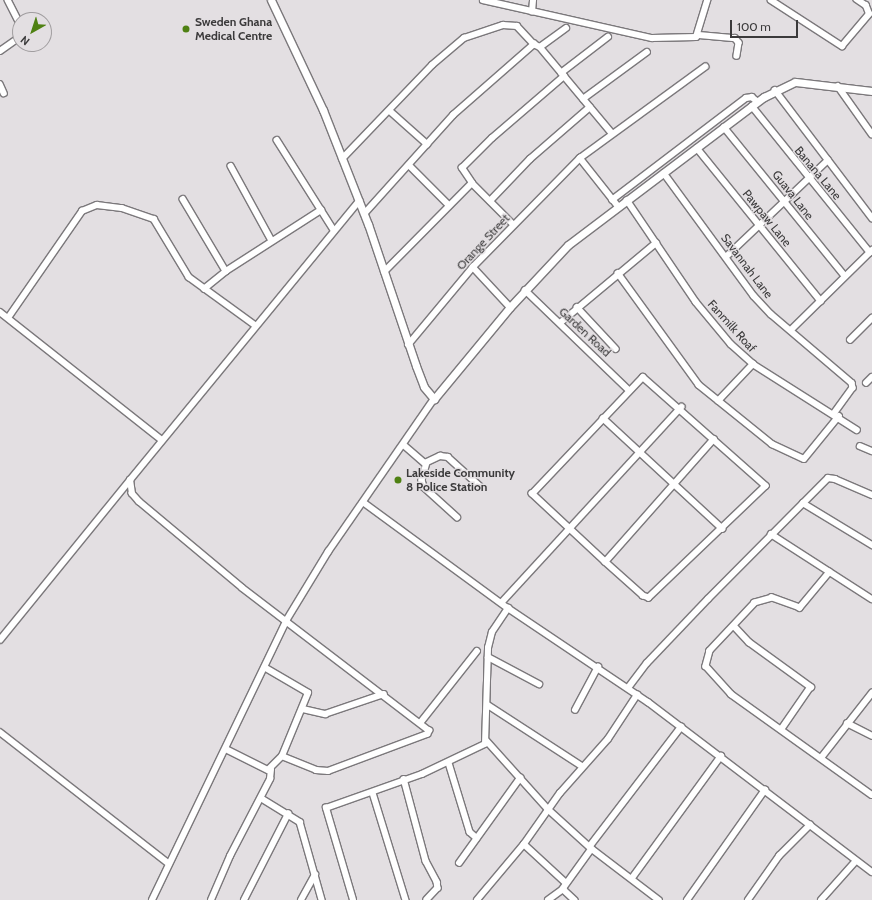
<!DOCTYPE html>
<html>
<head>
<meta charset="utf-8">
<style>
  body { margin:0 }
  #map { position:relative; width:872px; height:900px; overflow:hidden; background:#e3dfe2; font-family:Cabin,sans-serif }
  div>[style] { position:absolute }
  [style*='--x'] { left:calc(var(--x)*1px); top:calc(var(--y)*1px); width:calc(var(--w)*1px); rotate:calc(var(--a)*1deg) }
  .roads { filter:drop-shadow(1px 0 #7b787b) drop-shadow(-1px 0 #7b787b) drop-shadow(0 1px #7b787b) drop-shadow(0 -1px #7b787b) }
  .minor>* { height:5.5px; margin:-2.75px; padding:0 2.75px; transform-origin:2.75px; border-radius:2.75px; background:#fff }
  .tertiary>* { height:7px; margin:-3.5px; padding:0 3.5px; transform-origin:3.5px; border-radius:3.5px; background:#fff }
  .dots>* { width:11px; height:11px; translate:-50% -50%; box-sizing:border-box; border:2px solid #e3dfe2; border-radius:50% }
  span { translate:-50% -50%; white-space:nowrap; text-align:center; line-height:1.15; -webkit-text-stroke:3px #e3dfe2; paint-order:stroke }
  .poi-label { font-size:12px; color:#3b3a3b; font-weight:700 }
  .left { translate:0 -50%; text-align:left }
  .street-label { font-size:12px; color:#3b3a3b }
  .north { position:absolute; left:12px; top:12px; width:40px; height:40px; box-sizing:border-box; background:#e3dfe2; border:1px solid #a09d9f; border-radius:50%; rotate:219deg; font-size:11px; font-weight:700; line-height:16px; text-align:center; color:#3b3a3b }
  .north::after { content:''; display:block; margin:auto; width:14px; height:18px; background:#4f8113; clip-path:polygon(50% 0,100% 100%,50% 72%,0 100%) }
  .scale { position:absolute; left:730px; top:20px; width:68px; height:18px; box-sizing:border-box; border:2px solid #3b3a3b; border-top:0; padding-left:5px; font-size:12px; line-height:14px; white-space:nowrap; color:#3b3a3b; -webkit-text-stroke:3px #e3dfe2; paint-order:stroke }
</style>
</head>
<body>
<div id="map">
  <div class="roads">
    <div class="minor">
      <i style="--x:8;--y:0;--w:27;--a:63"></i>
      <i style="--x:483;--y:0;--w:173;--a:12.7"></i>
      <i style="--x:652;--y:38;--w:44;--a:-1.3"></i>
      <i style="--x:696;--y:37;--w:39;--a:-73"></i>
      <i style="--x:771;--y:0;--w:85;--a:32.9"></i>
      <i style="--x:842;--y:46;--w:42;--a:-49.8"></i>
      <i style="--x:869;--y:14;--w:9;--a:-111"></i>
      <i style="--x:866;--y:6;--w:11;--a:-146"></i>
      <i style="--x:532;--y:12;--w:12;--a:-85"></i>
      <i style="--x:699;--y:35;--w:36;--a:5"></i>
      <i style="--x:735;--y:38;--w:6;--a:51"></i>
      <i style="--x:739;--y:43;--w:13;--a:99"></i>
      <i style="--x:540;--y:47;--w:32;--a:-36"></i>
      <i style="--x:0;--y:51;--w:24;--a:-35"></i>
      <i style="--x:561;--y:73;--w:59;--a:-37.5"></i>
      <i style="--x:0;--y:84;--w:10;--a:66"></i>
      <i style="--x:838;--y:86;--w:59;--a:54.7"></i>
      <i style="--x:775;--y:90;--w:161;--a:52.8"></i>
      <i style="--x:583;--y:99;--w:79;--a:-36.3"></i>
      <i style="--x:752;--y:106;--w:188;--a:51.1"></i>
      <i style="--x:390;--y:111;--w:50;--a:41.7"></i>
      <i style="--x:724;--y:127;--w:192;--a:50.9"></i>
      <i style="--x:277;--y:140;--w:107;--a:57.7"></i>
      <i style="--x:697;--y:148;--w:197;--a:51"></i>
      <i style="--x:580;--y:158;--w:61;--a:51.6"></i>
      <i style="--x:342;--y:159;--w:130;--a:-46.2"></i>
      <i style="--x:432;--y:65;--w:42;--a:-40.2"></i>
      <i style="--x:464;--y:38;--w:41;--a:-18.4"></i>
      <i style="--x:503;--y:25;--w:14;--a:4"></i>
      <i style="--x:517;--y:26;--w:25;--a:47"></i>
      <i style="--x:409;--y:165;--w:57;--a:45"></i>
      <i style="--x:231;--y:166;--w:85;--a:61.3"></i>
      <i style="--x:664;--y:173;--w:152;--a:53.8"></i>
      <i style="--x:754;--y:296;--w:25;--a:47"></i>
      <i style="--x:771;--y:314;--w:106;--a:40.4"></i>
      <i style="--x:852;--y:383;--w:5;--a:79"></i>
      <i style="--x:853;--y:388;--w:31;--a:126"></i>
      <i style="--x:472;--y:183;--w:59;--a:45"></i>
      <i style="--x:183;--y:199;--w:84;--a:59.2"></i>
      <i style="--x:612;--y:200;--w:168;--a:-37.3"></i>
      <i style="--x:746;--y:98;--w:6;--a:-9"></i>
      <i style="--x:752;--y:97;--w:8;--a:40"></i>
      <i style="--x:627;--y:200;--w:123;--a:55.9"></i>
      <i style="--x:696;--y:302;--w:55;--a:50.2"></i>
      <i style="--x:731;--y:344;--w:30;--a:42"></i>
      <i style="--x:753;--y:364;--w:123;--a:32.4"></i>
      <i style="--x:490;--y:201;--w:58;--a:-46.4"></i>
      <i style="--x:530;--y:159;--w:79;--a:-40.9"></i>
      <i style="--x:364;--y:214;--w:133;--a:-48"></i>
      <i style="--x:453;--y:115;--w:108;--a:-41.2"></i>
      <i style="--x:534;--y:44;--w:7;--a:27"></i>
      <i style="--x:540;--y:47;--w:112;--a:50.1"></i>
      <i style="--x:727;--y:256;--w:139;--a:-43.5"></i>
      <i style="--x:473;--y:267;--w:54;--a:47.2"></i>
      <i style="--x:384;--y:272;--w:125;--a:-45.3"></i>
      <i style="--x:472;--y:183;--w:18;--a:-124"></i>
      <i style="--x:462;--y:168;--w:42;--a:-45"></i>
      <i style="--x:492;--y:138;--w:95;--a:-40.7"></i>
      <i style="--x:618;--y:273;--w:138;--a:54.1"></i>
      <i style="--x:699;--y:385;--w:94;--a:38.9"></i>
      <i style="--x:772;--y:444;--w:35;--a:25"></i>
      <i style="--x:804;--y:459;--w:55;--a:-50.9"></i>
      <i style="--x:204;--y:289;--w:28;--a:-39"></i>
      <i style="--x:226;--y:271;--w:113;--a:-32.7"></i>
      <i style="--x:525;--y:290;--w:144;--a:43.9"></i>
      <i style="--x:577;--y:307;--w:57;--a:47.1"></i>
      <i style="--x:0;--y:312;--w:205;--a:38.3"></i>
      <i style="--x:8;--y:318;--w:130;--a:-55.3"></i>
      <i style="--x:82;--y:211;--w:16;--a:-22"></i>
      <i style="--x:97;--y:205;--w:25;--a:7"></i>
      <i style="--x:122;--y:208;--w:34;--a:19"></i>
      <i style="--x:154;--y:219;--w:68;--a:58.9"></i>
      <i style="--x:189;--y:277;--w:82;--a:36"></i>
      <i style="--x:560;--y:323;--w:125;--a:-39.8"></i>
      <i style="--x:791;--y:330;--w:114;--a:-44.6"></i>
      <i style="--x:850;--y:340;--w:31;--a:-45"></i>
      <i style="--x:408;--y:345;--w:102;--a:-50.2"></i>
      <i style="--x:473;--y:267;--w:153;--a:-45.5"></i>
      <i style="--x:580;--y:158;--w:155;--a:-36.1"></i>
      <i style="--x:643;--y:377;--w:164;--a:41.5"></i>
      <i style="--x:766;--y:486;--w:162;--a:136.3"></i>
      <i style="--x:649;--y:598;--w:6;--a:-162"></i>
      <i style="--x:643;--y:596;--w:51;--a:-138.2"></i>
      <i style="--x:605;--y:562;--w:100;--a:-137"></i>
      <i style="--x:532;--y:494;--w:161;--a:-46.5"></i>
      <i style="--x:866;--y:383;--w:8;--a:-45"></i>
      <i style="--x:718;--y:401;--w:51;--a:-46.6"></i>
      <i style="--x:603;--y:418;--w:163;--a:42.8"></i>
      <i style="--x:404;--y:445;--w:28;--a:41"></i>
      <i style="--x:425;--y:463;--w:17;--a:-25"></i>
      <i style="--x:440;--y:456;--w:8;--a:7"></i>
      <i style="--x:448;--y:457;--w:43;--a:42.2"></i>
      <i style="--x:860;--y:446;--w:13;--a:23"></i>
      <i style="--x:427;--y:463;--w:18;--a:106"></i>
      <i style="--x:422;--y:480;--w:7;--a:74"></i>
      <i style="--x:424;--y:487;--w:45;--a:42.3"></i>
      <i style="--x:363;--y:502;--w:180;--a:36.2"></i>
      <i style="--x:508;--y:608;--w:169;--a:33.9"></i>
      <i style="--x:648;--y:702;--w:281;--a:37.2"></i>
      <i style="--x:803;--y:503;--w:81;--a:31.3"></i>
      <i style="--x:771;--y:534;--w:120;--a:32.8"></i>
      <i style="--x:605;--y:562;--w:164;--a:-48.5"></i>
      <i style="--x:830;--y:572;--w:47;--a:129.8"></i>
      <i style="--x:800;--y:608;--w:30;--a:-160"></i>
      <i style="--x:772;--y:598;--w:18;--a:164"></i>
      <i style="--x:755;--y:603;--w:66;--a:133.2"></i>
      <i style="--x:710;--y:651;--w:16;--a:105"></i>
      <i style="--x:706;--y:666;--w:38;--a:48"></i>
      <i style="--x:731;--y:694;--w:173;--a:35.6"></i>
      <i style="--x:502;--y:602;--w:265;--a:-47.4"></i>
      <i style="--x:735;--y:627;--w:21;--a:47"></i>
      <i style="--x:749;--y:642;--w:77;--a:36"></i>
      <i style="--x:811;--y:687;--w:51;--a:124.6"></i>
      <i style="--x:0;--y:640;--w:206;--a:-50.9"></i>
      <i style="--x:488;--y:657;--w:58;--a:27.9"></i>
      <i style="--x:628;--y:688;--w:31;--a:-53"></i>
      <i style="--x:647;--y:663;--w:88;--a:-46.4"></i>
      <i style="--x:708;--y:599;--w:170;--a:-45.2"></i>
      <i style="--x:828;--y:478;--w:7;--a:8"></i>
      <i style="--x:835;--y:479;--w:40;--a:23.4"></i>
      <i style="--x:488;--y:705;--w:112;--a:33"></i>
      <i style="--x:303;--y:709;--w:23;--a:13"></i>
      <i style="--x:325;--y:714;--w:62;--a:-18.7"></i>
      <i style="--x:575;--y:710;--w:49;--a:-61.9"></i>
      <i style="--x:421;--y:722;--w:90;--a:-51.7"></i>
      <i style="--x:847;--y:723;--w:28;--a:27"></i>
      <i style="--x:0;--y:732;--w:213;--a:37.9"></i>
      <i style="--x:487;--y:741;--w:91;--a:48.1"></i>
      <i style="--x:548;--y:809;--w:59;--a:42.3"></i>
      <i style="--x:592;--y:849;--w:49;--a:125.9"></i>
      <i style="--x:226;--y:749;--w:47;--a:26.6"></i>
      <i style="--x:268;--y:770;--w:20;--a:-45"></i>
      <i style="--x:282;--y:756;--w:68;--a:-67.6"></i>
      <i style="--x:308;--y:693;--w:50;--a:-149.8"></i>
      <i style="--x:282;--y:756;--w:37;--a:22"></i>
      <i style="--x:316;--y:770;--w:12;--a:5"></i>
      <i style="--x:328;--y:771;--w:106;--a:-20.5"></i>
      <i style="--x:427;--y:734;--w:4;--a:-56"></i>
      <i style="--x:429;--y:731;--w:235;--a:-142.6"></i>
      <i style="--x:242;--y:588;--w:134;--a:-140.1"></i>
      <i style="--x:139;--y:502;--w:11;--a:-131"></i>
      <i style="--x:132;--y:494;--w:14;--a:-98"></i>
      <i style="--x:130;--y:480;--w:361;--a:-50.6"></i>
      <i style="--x:821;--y:758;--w:83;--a:-51.9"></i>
      <i style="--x:449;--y:763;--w:72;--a:73.1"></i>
      <i style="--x:470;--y:832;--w:9;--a:41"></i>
      <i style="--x:404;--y:779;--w:85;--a:75"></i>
      <i style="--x:426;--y:861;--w:24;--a:62"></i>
      <i style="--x:437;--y:882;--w:6;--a:81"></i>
      <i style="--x:438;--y:888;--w:16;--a:133"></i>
      <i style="--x:373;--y:793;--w:112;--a:72.9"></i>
      <i style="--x:261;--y:798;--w:46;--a:31.6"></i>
      <i style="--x:300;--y:822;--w:81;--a:74.2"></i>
      <i style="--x:524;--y:844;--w:56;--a:42.8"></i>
      <i style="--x:590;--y:846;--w:150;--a:-52.6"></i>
      <i style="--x:592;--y:849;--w:84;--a:37.3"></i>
      <i style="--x:459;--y:863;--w:105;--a:-54.3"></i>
      <i style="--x:632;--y:878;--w:151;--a:-53.9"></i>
      <i style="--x:563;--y:889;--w:16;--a:43"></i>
      <i style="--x:152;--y:900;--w:310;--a:-64.3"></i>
      <i style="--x:286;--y:621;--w:81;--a:-58.7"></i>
      <i style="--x:328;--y:552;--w:186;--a:-55.3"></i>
      <i style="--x:211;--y:900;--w:48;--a:-66.6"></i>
      <i style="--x:230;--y:856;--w:87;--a:-62.5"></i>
      <i style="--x:270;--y:779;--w:9;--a:-84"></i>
      <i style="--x:244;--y:900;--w:97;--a:-62.9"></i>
      <i style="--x:301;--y:900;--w:29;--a:-61"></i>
      <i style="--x:353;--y:900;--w:96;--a:-106.4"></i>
      <i style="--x:326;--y:808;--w:102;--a:-19.5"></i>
      <i style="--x:422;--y:774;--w:70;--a:-25.5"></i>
      <i style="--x:485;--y:744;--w:96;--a:-88.2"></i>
      <i style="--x:488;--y:648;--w:16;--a:-76"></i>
      <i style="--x:492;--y:632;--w:29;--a:-56"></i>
      <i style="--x:477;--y:900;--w:73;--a:-50"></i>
      <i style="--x:524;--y:844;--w:62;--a:-54.8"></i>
      <i style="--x:560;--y:793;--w:72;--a:-48.4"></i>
      <i style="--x:608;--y:739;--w:53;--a:-56.6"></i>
      <i style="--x:548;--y:900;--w:19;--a:-36"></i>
      <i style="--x:687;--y:900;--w:135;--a:-54.7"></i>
      <i style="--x:748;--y:900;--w:54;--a:-54.8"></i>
      <i style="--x:779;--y:856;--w:44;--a:-45"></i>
      <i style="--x:821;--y:900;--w:51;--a:-48.2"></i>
    </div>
    <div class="tertiary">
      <i style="--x:271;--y:0;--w:122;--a:64.7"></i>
      <i style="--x:323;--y:110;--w:123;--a:68.5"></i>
      <i style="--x:368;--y:224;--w:150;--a:71.3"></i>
      <i style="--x:416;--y:366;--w:22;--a:69"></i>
      <i style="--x:424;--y:387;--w:16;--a:50"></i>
      <i style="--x:434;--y:399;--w:119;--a:-50.4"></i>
      <i style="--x:510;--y:307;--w:85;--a:-46.9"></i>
      <i style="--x:568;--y:245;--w:246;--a:-37.1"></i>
      <i style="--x:764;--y:97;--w:34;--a:-26"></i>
      <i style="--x:795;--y:82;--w:78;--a:6.7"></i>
    </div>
  </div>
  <div class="dots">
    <i style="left:186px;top:29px;background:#4f8113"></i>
    <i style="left:398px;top:480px;background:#4f8113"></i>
  </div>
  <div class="poi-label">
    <span class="left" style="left:195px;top:29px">Sweden Ghana<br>Medical Centre</span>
    <span class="left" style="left:406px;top:480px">Lakeside Community<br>8 Police Station</span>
  </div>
  <div class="street-label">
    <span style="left:818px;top:173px;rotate:50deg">Banana Lane</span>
    <span style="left:793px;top:195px;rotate:52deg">Guava Lane</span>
    <span style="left:767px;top:218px;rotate:51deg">Pawpaw Lane</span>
    <span style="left:483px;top:242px;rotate:-47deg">Orange Street</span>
    <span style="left:747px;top:266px;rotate:53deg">Savannah Lane</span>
    <span style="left:732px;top:326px;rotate:48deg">Fanmilk Roaf</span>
    <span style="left:585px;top:332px;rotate:43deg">Garden Road</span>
  </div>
  <div class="north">N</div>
  <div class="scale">100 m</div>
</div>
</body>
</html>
